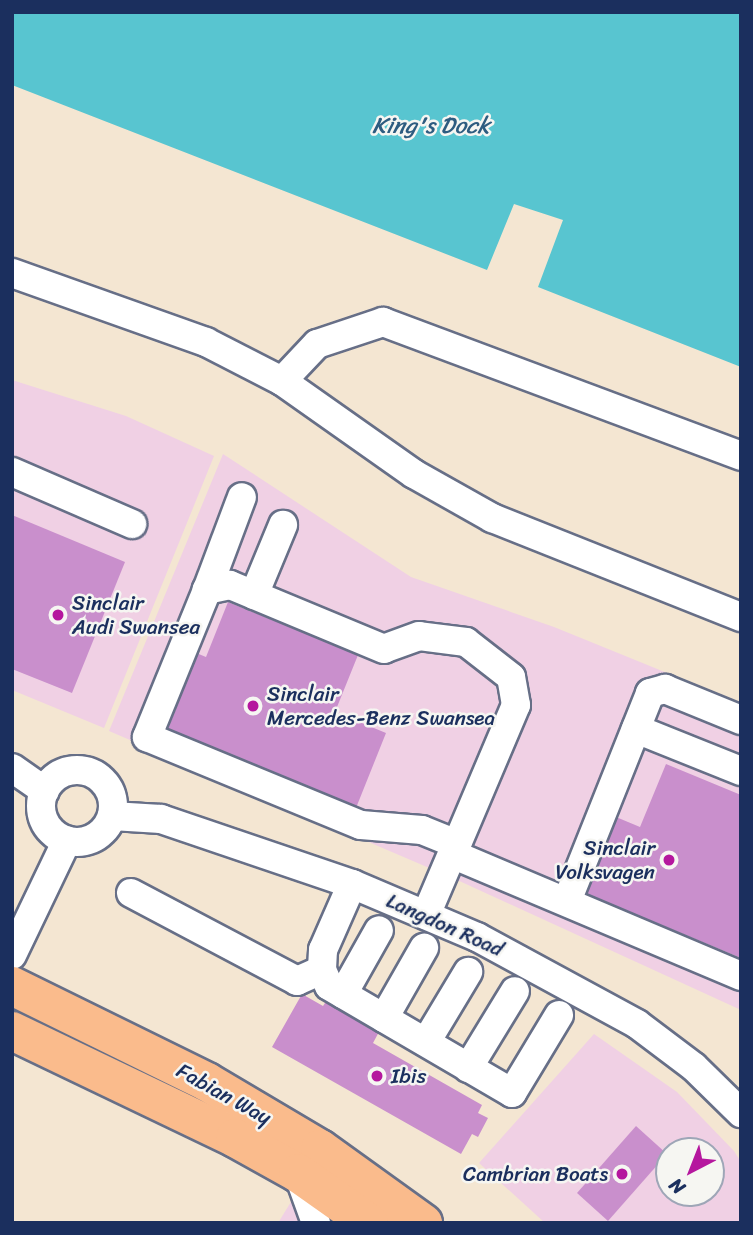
<!DOCTYPE html>
<html>
<head>
<meta charset="utf-8">
<style>
  body { margin:0 }
  #map { position:relative; width:753px; height:1235px; overflow:hidden; background:#f4e6d2; font-family:Sriracha,sans-serif }
  div>[style] { position:absolute }
  [style*='--x'] { left:calc(var(--x)*1px); top:calc(var(--y)*1px); width:calc(var(--w)*1px); rotate:calc(var(--a)*1deg) }
  .built>* { inset:0; background:#f0d0e4 }
  .water>* { inset:0; background:#58c5d0 }
  .building>* { inset:0; background:#c98fcc }
  .roads { filter:drop-shadow(2px 0 #676f87) drop-shadow(-2px 0 #676f87) drop-shadow(0 2px #676f87) drop-shadow(0 -2px #676f87) }
  .minor>* { height:28px; margin:-14px; padding:0 14px; transform-origin:14px; border-radius:14px; background:#fff }
  .minor>.ring { margin:-14px; padding:0; box-sizing:content-box; background:none; border:28px solid #fff; border-radius:50% }
  .highway>* { height:38px; margin:-19px; padding:0 19px; transform-origin:19px; border-radius:19px; background:#fabb8c }
  .dots>* { width:19px; height:19px; translate:-50% -50%; box-sizing:border-box; border:4px solid #f6f6f2; border-radius:50% }
  span { translate:-50% -50%; white-space:nowrap; text-align:center; line-height:1.15; -webkit-text-stroke:5px #f6f6f2; paint-order:stroke }
  .poi-label { font-size:21px; color:#1b2f5e }
  .left { translate:0 -50%; text-align:left }
  .right { translate:-100% -50%; text-align:right }
  .street-label { font-size:21px; color:#1b2f5e }
  .water-label { font-size:23px; color:#2d5c80; font-style:italic }
  .frame { position:absolute; inset:0; border:14px solid #1b2f5e; pointer-events:none }
  .north { position:absolute; left:655px; top:1137px; width:70px; height:70px; box-sizing:border-box; background:#f6f6f2; border:2px solid #9ea6b7; border-radius:50%; rotate:222deg; font-size:19px; font-weight:700; line-height:28px; text-align:center; color:#1b2f5e }
  .north::after { content:''; display:block; margin:auto; width:24px; height:32px; background:#b5179e; clip-path:polygon(50% 0,100% 100%,50% 72%,0 100%) }
</style>
</head>
<body>
<div id="map">
  <div class="built">
    <i style="clip-path:polygon(12px 380px,126px 416px,214px 456px,104px 728px,12px 690px)"></i>
    <i style="clip-path:polygon(223px 454px,411px 577px,554px 627px,741px 703px,741px 1010px,455px 879px,109px 731px)"></i>
    <i style="clip-path:polygon(evenodd,594px 1034px,677px 1092px,734px 1151px,741px 1162px,741px 1223px,545px 1223px,479px 1163px,594px 1034px,669px 1151px,711px 1151px,711px 1193px,669px 1193px,669px 1151px)"></i>
    <i style="clip-path:polygon(294px 1197px,330px 1223px,278px 1223px)"></i>
  </div>
  <div class="water">
    <i style="clip-path:polygon(12px 12px,741px 12px,741px 367px,538px 287px,563px 220px,514px 204px,487px 270px,12px 85px)"></i>
  </div>
  <div class="building">
    <i style="clip-path:polygon(12px 515px,125px 562px,72px 693px,12px 669px)"></i>
    <i style="clip-path:polygon(228px 602px,358px 655px,335px 712px,386px 733px,356px 808px,167px 731px,176px 709px,162px 703px,184px 648px,206px 657px)"></i>
    <i style="clip-path:polygon(666px 764px,741px 795px,741px 958px,584px 893px,616px 817px,640px 827px)"></i>
    <i style="clip-path:polygon(302px 994px,323px 1006px,327px 1000px,380px 1030px,373px 1043px,482px 1105px,478px 1113px,488px 1118px,478px 1137px,472px 1134px,461px 1154px,272px 1047px)"></i>
    <i style="clip-path:polygon(636px 1126px,667px 1154px,608px 1221px,577px 1193px)"></i>
  </div>
  <div class="roads">
    <div class="minor">
      <i style="--x:12;--y:273;--w:206;--a:19.6"></i>
      <i style="--x:206;--y:342;--w:85;--a:27.2"></i>
      <i style="--x:282;--y:381;--w:161;--a:35.2"></i>
      <i style="--x:414;--y:474;--w:90;--a:29.4"></i>
      <i style="--x:492;--y:518;--w:268;--a:21.7"></i>
      <i style="--x:282;--y:381;--w:51;--a:-46.6"></i>
      <i style="--x:317;--y:344;--w:70;--a:-18.4"></i>
      <i style="--x:383;--y:322;--w:382;--a:20.5"></i>
      <i style="--x:12;--y:472;--w:131;--a:23.4"></i>
      <i style="--x:207;--y:590;--w:99;--a:-69.4"></i>
      <i style="--x:254;--y:595;--w:76;--a:-67.5"></i>
      <i style="--x:636;--y:729;--w:113;--a:21.8"></i>
      <i style="--x:12;--y:768;--w:40;--a:34.9"></i>
      <i class="ring" style="left:41px;top:770px;width:44px;height:44px"></i>
      <i style="--x:112;--y:816;--w:49;--a:3.5"></i>
      <i style="--x:161;--y:819;--w:202;--a:18.8"></i>
      <i style="--x:352;--y:884;--w:136;--a:23"></i>
      <i style="--x:477;--y:937;--w:182;--a:28.5"></i>
      <i style="--x:637;--y:1024;--w:71;--a:37"></i>
      <i style="--x:694;--y:1067;--w:66;--a:44.4"></i>
      <i style="--x:452;--y:854;--w:314;--a:22.9"></i>
      <i style="--x:352;--y:884;--w:72;--a:113.7"></i>
      <i style="--x:323;--y:950;--w:20;--a:93"></i>
      <i style="--x:322;--y:970;--w:17;--a:66"></i>
      <i style="--x:329;--y:986;--w:212;--a:30.3"></i>
      <i style="--x:512;--y:1093;--w:91;--a:-58.9"></i>
      <i style="--x:131;--y:893;--w:188;--a:27.9"></i>
      <i style="--x:297;--y:981;--w:27;--a:-24"></i>
      <i style="--x:567;--y:901;--w:224;--a:-68.2"></i>
      <i style="--x:650;--y:693;--w:16;--a:-15"></i>
      <i style="--x:665;--y:689;--w:82;--a:22.2"></i>
      <i style="--x:426;--y:915;--w:66;--a:-66.9"></i>
      <i style="--x:452;--y:854;--w:11;--a:-63"></i>
      <i style="--x:457;--y:844;--w:151;--a:-67"></i>
      <i style="--x:516;--y:705;--w:28;--a:-100"></i>
      <i style="--x:511;--y:677;--w:57;--a:-142.1"></i>
      <i style="--x:466;--y:642;--w:47;--a:-172.7"></i>
      <i style="--x:419;--y:636;--w:37;--a:160"></i>
      <i style="--x:384;--y:649;--w:167;--a:-157.4"></i>
      <i style="--x:230;--y:585;--w:24;--a:168"></i>
      <i style="--x:207;--y:590;--w:159;--a:112.2"></i>
      <i style="--x:147;--y:737;--w:231;--a:22.4"></i>
      <i style="--x:361;--y:825;--w:61;--a:4.7"></i>
      <i style="--x:422;--y:830;--w:38;--a:22"></i>
      <i style="--x:12;--y:955;--w:127;--a:-64.4"></i>
      <i style="--x:343;--y:994;--w:73;--a:-60.6"></i>
      <i style="--x:384;--y:1018;--w:81;--a:-60.3"></i>
      <i style="--x:426;--y:1042;--w:82;--a:-59"></i>
      <i style="--x:468;--y:1068;--w:90;--a:-58.6"></i>
      <i style="--x:298;--y:1173;--w:53;--a:70.2"></i>
    </div>
    <div class="highway">
      <i style="--x:12;--y:986;--w:217;--a:26.2"></i>
      <i style="--x:207;--y:1082;--w:131;--a:30.7"></i>
      <i style="--x:320;--y:1149;--w:127;--a:35.7"></i>
      <i style="--x:12;--y:1031;--w:247;--a:25.6"></i>
      <i style="--x:235;--y:1138;--w:72;--a:29.1"></i>
      <i style="--x:298;--y:1173;--w:87;--a:35.2"></i>
    </div>
  </div>
  <div class="dots">
    <i style="left:58px;top:615px;background:#b5179e"></i>
    <i style="left:253px;top:706px;background:#b5179e"></i>
    <i style="left:669px;top:860px;background:#b5179e"></i>
    <i style="left:377px;top:1076px;background:#b5179e"></i>
    <i style="left:622px;top:1174px;background:#b5179e"></i>
  </div>
  <div class="poi-label">
    <span class="left" style="left:72px;top:615px">Sinclair<br>Audi Swansea</span>
    <span class="left" style="left:267px;top:706px">Sinclair<br>Mercedes-Benz Swansea</span>
    <span class="right" style="left:655px;top:860px">Sinclair<br>Volksvagen</span>
    <span class="left" style="left:391px;top:1076px">Ibis</span>
    <span class="right" style="left:608px;top:1174px">Cambrian Boats</span>
  </div>
  <div class="street-label">
    <span style="left:445px;top:925px;rotate:24deg">Langdon Road</span>
    <span style="left:224px;top:1094px;rotate:29deg">Fabian Way</span>
  </div>
  <div class="water-label">
    <span style="left:431px;top:126px">King's Dock</span>
  </div>
  <div class="frame"></div>
  <div class="north">N</div>
</div>
</body>
</html>
